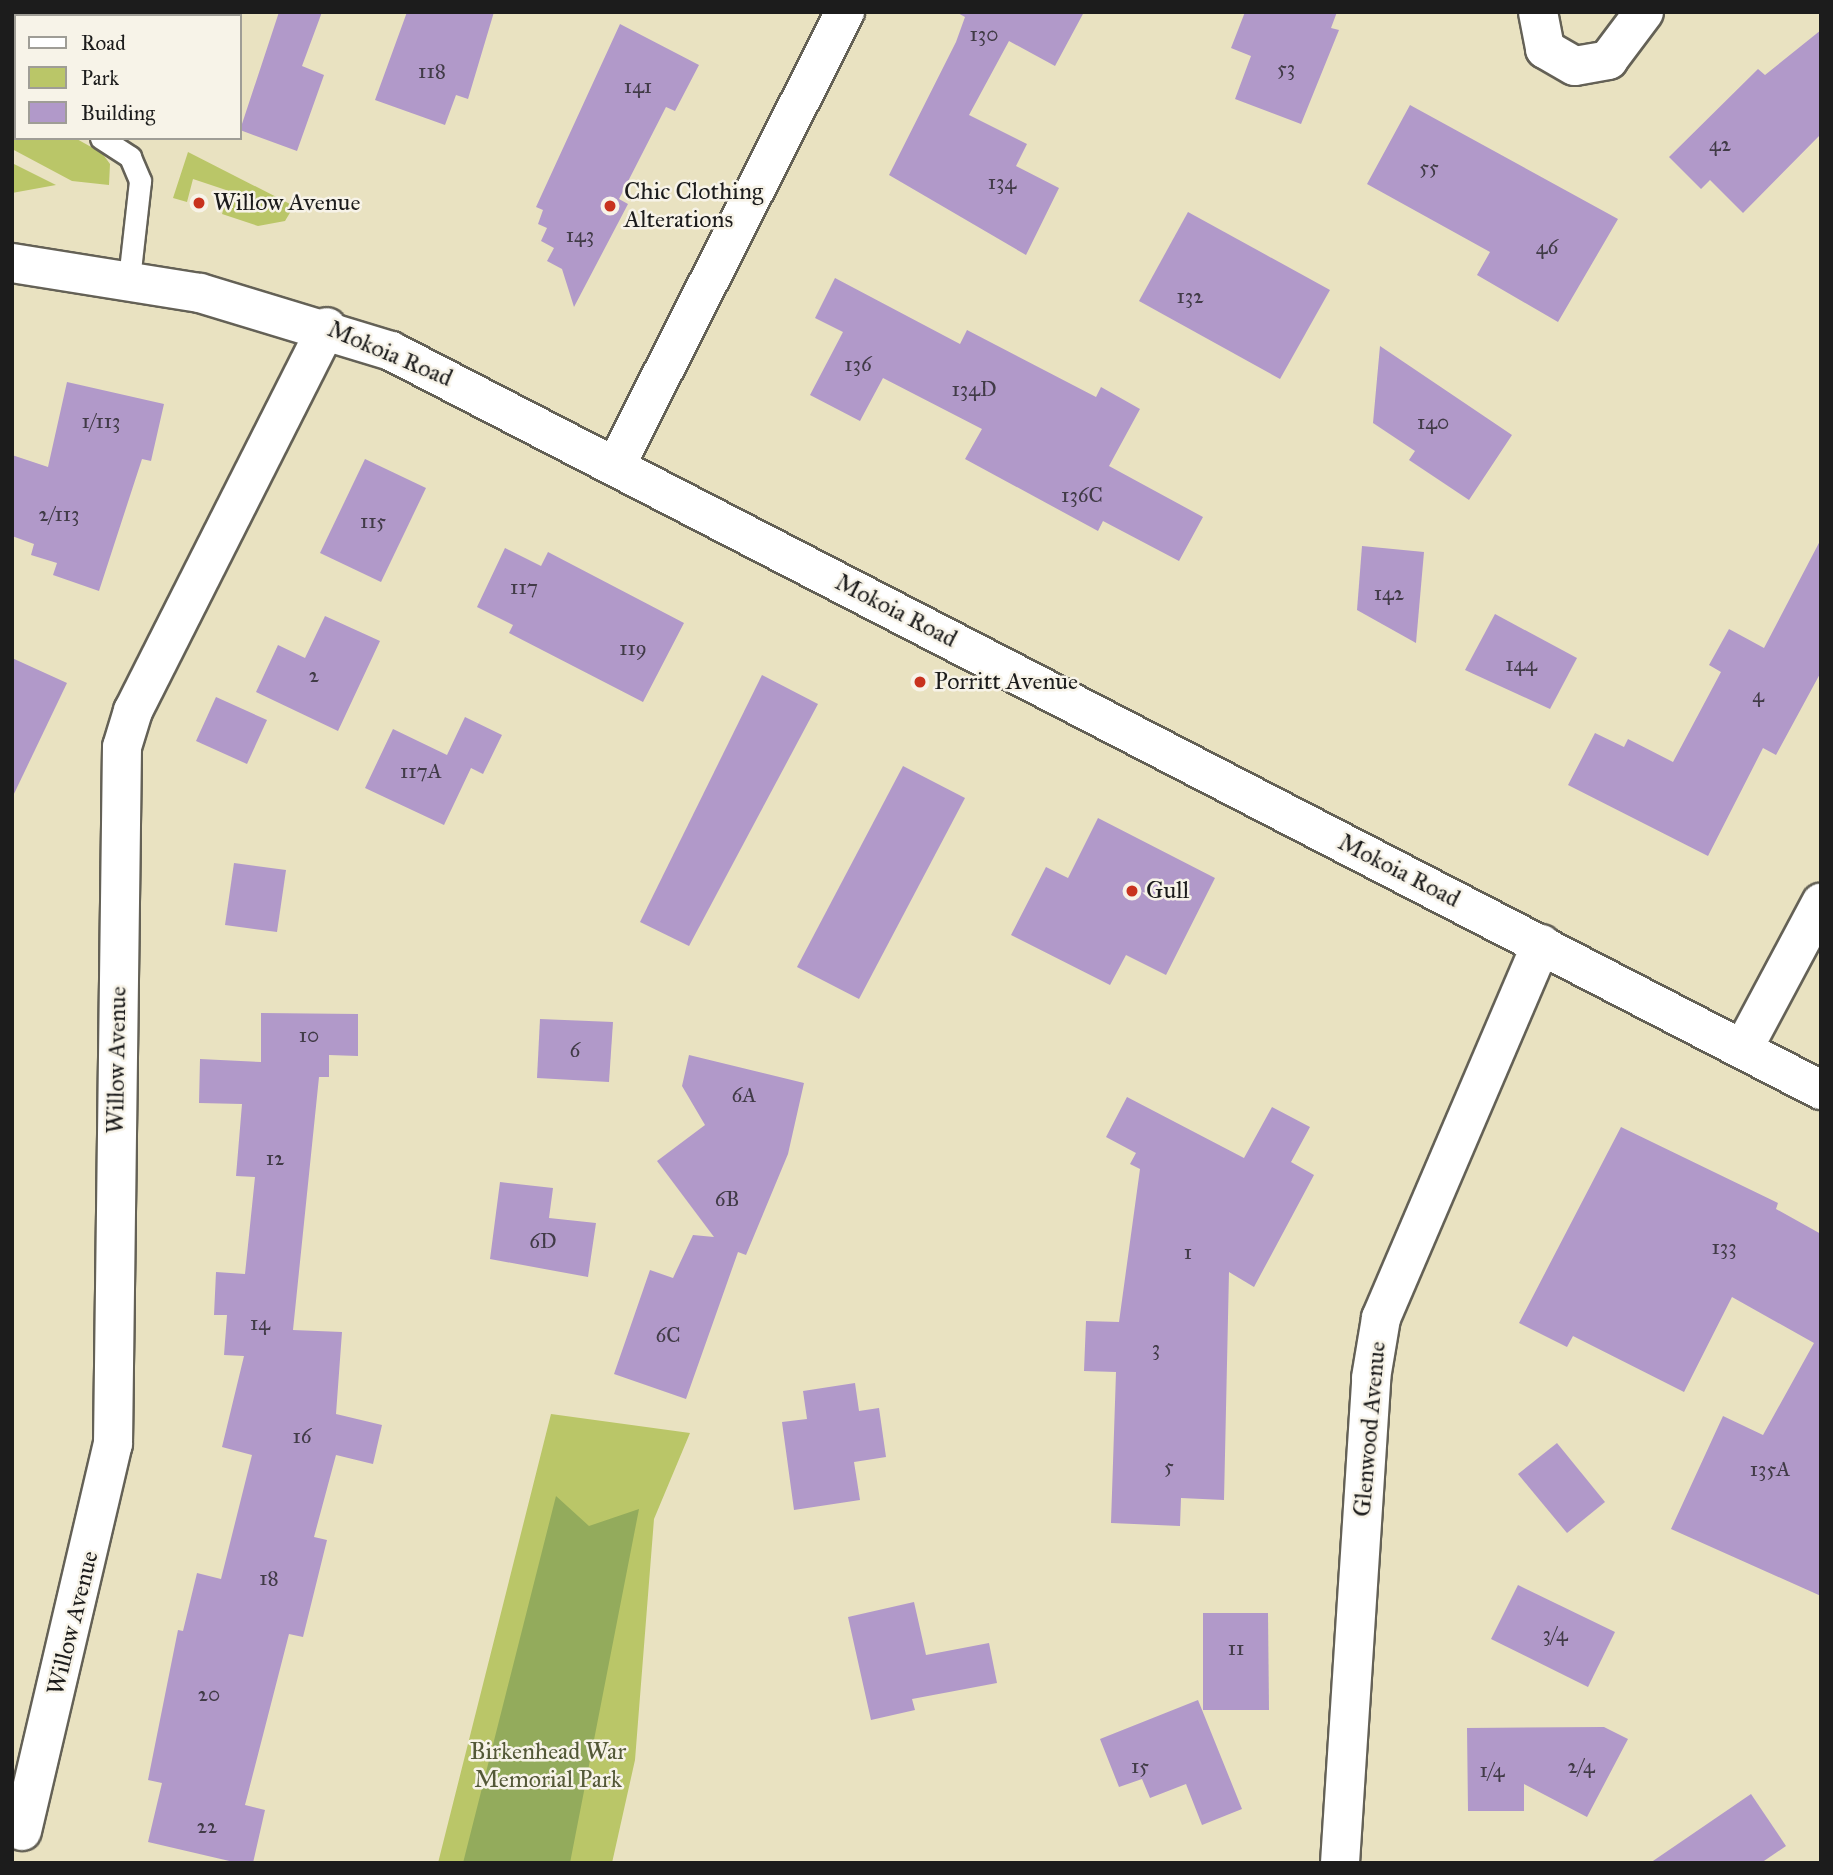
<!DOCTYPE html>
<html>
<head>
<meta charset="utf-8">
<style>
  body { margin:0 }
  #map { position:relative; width:1833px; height:1875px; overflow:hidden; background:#e9e2c1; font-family:"IM FELL Great Primer",serif }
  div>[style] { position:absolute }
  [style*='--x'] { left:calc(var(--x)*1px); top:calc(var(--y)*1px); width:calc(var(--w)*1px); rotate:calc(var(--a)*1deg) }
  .green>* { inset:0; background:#bac668 }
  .forest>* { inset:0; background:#93ab5c }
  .building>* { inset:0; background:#b199c9 }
  .roads { filter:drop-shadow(2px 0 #646156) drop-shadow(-2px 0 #646156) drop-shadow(0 2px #646156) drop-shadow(0 -2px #646156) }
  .service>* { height:21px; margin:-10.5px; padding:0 10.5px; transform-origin:10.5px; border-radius:10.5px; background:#fff }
  .minor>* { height:38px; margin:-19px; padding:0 19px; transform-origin:19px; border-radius:19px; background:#fff }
  .tertiary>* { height:38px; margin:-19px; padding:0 19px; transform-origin:19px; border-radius:19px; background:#fff }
  .secondary>* { height:38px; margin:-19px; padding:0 19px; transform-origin:19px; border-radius:19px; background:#fff }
  .dots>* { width:19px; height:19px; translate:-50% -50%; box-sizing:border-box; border:4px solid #f7f3e8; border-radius:50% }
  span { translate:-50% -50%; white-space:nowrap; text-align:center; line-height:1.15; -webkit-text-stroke:5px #f7f3e8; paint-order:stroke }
  .number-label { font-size:21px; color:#413b47 }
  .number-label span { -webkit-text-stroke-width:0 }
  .poi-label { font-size:24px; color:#1c1c1c }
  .left { translate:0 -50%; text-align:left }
  .street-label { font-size:24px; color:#1c1c1c }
  .park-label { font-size:24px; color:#535837 }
  .frame { position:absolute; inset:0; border:14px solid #1c1c1c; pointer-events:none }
  .legend { position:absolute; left:14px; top:14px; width:228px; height:126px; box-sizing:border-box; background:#f7f3e8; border:2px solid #9f9d96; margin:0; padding:9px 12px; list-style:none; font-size:21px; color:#1c1c1c }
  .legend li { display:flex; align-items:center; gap:14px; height:35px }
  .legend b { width:35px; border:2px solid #9f9d96 }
</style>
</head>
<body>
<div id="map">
  <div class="green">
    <i style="clip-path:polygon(12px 114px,16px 138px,75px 138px,102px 153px,110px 164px,109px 185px,72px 181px,12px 149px)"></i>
    <i style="clip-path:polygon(188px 152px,294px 206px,285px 221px,258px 226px,222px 214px,229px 191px,193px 179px,187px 202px,173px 198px)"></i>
    <i style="clip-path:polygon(12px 163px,56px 185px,12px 193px)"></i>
    <i style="clip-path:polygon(551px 1414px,690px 1433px,654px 1519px,635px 1760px,612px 1863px,438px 1863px)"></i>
  </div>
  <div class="forest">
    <i style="clip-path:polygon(556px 1496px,589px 1526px,639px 1509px,570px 1863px,463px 1863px)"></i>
  </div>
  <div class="building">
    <i style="clip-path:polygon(279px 12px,322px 12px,302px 66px,324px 75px,297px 151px,240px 130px)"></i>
    <i style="clip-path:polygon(407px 12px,494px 12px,468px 99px,456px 95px,445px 125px,375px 100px)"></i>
    <i style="clip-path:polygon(956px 12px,1084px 12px,1055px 66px,1009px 41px,969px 115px,1027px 144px,1016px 166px,1059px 188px,1026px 255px,889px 175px,956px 42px,965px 17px)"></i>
    <i style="clip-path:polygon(1245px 12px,1337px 12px,1331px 28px,1339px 30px,1301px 124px,1235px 99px,1251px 56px,1231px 48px)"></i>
    <i style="clip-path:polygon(620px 24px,699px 65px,675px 111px,666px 107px,619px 199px,628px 204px,574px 307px,562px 269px,547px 261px,554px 248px,541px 241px,547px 228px,538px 224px,543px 210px,536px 207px)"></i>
    <i style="clip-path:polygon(1821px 30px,1821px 134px,1743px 213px,1710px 180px,1701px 189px,1669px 157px,1758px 69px,1765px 75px)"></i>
    <i style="clip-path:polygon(1410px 105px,1618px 219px,1558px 322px,1477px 275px,1490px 252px,1367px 184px)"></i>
    <i style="clip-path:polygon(1188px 212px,1330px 290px,1280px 379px,1139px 301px)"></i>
    <i style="clip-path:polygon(835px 278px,960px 344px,967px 330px,1096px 397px,1101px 387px,1140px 409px,1109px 466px,1203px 517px,1179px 561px,1103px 521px,1098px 531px,965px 459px,982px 429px,883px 378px,860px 421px,810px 395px,843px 332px,815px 318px)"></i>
    <i style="clip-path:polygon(1380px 346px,1512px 435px,1469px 500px,1409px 460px,1415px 451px,1373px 423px)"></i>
    <i style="clip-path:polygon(67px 382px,164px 404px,151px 461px,142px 459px,99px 591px,53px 575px,57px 563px,31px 555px,34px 544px,12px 536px,12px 455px,48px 467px)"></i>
    <i style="clip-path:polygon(365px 459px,426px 488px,381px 582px,320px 553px)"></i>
    <i style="clip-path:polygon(1821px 539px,1821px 672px,1776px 755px,1763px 748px,1708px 856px,1568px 785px,1595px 733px,1624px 747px,1628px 739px,1673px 762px,1721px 672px,1709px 665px,1729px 629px,1764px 648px)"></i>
    <i style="clip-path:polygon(1362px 546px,1424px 552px,1416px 643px,1357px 610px)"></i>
    <i style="clip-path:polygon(505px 548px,541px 566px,548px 552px,684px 623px,643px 702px,509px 633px,513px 625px,477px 607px)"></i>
    <i style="clip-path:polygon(1495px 614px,1577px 658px,1550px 709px,1465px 670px)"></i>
    <i style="clip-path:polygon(325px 616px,380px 641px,338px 731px,256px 692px,278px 645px,305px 658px)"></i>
    <i style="clip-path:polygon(12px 658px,67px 683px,12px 798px)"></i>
    <i style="clip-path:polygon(762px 675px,818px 704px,689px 946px,640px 922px)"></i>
    <i style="clip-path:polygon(216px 697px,267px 720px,247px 764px,196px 741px)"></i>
    <i style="clip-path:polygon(465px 717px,502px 735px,483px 774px,471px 768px,444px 825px,365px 788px,393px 729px,447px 755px)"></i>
    <i style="clip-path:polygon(903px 766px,965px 798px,859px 999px,797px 967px)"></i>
    <i style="clip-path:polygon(1098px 818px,1215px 878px,1166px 975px,1126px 955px,1110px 985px,1011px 935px,1046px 867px,1068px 878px)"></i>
    <i style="clip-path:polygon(234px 863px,286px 870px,277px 932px,225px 925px)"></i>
    <i style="clip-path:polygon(261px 1013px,358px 1014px,358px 1056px,329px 1055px,329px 1077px,319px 1077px,293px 1330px,342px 1332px,336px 1414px,382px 1425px,373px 1464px,336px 1455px,314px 1537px,327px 1540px,303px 1637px,289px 1634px,245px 1805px,265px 1810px,253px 1863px,238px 1863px,148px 1842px,162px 1783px,148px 1780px,178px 1630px,183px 1631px,197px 1573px,221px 1579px,252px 1455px,222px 1447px,244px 1356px,224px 1355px,227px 1315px,214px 1315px,216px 1272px,245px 1274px,255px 1177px,236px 1176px,242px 1104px,199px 1103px,200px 1059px,261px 1062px)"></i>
    <i style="clip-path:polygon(540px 1019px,613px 1022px,609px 1082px,537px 1078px)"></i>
    <i style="clip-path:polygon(689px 1055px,804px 1083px,788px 1154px,746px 1255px,738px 1252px,686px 1399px,614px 1374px,650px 1270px,673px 1278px,693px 1235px,714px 1237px,657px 1161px,705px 1125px,682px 1086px)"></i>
    <i style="clip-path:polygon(1127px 1097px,1244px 1158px,1272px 1107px,1310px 1127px,1291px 1162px,1314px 1175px,1254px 1287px,1229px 1272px,1224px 1500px,1181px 1498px,1180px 1526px,1111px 1523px,1116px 1372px,1084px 1371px,1086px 1321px,1119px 1322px,1140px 1169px,1130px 1164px,1136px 1153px,1106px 1137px)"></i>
    <i style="clip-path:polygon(1621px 1127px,1778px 1203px,1776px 1209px,1821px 1234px,1821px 1596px,1671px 1529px,1723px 1416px,1763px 1435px,1814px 1343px,1732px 1297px,1684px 1392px,1573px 1336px,1567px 1347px,1519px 1323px)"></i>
    <i style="clip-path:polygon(500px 1182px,553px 1188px,549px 1218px,596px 1223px,588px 1277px,490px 1259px)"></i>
    <i style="clip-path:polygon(855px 1383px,859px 1411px,879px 1408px,886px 1457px,854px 1462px,860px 1500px,794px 1510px,782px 1422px,807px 1419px,803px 1391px)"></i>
    <i style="clip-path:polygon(1557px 1443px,1605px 1502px,1567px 1533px,1518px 1474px)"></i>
    <i style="clip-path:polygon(1518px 1585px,1615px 1632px,1588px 1687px,1491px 1639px)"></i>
    <i style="clip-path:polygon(914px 1602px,926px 1655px,989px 1643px,997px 1683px,912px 1699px,915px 1710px,871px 1720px,848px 1617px)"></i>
    <i style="clip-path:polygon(1203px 1613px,1268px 1613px,1269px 1710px,1203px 1710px)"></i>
    <i style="clip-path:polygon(1198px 1700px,1242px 1809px,1202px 1825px,1186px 1784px,1150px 1798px,1142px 1779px,1119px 1787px,1100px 1739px)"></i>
    <i style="clip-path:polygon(1604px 1727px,1628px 1739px,1587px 1817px,1524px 1784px,1524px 1811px,1468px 1811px,1467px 1728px)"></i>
    <i style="clip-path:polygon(1751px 1794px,1786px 1846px,1761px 1863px,1650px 1863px)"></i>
  </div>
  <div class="roads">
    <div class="service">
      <i style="--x:12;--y:102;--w:4;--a:14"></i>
      <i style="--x:101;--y:138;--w:35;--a:33"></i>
      <i style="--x:130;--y:157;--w:26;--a:67"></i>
      <i style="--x:140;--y:181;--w:99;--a:96.4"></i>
    </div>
    <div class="minor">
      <i style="--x:1538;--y:12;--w:38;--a:79"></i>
      <i style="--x:1545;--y:49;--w:34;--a:30"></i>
      <i style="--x:1575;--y:66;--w:34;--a:-10"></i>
      <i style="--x:1608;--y:60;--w:60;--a:-53.1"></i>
      <i style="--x:616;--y:465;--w:508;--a:-63.18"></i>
      <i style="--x:22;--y:1831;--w:398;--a:-76.8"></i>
      <i style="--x:113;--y:1444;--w:697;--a:-89.26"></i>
      <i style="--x:122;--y:747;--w:38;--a:-73"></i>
      <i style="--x:133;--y:711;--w:430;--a:-63.2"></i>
      <i style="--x:1340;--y:1863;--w:486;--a:-86.3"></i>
      <i style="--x:1371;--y:1378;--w:61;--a:-80.5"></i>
      <i style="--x:1381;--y:1318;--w:407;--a:-66.8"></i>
    </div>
    <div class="tertiary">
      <i style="--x:1743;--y:1049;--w:166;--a:-61.9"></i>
    </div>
    <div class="secondary">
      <i style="--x:12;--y:263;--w:190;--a:9.1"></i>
      <i style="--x:200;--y:293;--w:200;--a:16.9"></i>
      <i style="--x:391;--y:351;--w:1610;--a:27.33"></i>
    </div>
  </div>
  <div class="dots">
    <i style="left:199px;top:203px;background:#c8321e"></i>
    <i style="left:610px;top:206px;background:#c8321e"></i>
    <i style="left:920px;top:682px;background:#c8321e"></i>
    <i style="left:1132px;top:891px;background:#c8321e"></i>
  </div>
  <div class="number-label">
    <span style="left:984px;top:34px">130</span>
    <span style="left:1286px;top:68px">53</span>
    <span style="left:432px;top:71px">118</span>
    <span style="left:638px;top:86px">141</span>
    <span style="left:1720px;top:144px">42</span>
    <span style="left:1429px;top:167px">55</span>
    <span style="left:1002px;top:182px">134</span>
    <span style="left:580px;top:235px">143</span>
    <span style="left:1547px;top:247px">46</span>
    <span style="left:1190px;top:296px">132</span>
    <span style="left:858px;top:364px">136</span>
    <span style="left:974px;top:389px">134D</span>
    <span style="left:101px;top:421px">1/113</span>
    <span style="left:1433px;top:422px">140</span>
    <span style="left:1082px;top:495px">136C</span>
    <span style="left:59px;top:514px">2/113</span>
    <span style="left:373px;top:521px">115</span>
    <span style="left:524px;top:587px">117</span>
    <span style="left:1389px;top:593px">142</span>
    <span style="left:633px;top:648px">119</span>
    <span style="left:1521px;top:664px">144</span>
    <span style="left:314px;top:675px">2</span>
    <span style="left:1758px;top:695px">4</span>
    <span style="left:421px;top:771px">117A</span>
    <span style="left:309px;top:1035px">10</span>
    <span style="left:575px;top:1050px">6</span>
    <span style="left:744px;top:1095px">6A</span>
    <span style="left:275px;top:1158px">12</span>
    <span style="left:727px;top:1199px">6B</span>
    <span style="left:543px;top:1241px">6D</span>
    <span style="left:1724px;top:1247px">133</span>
    <span style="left:1188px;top:1252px">1</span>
    <span style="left:260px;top:1323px">14</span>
    <span style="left:668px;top:1335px">6C</span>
    <span style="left:1156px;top:1348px">3</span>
    <span style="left:302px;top:1436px">16</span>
    <span style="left:1169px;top:1466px">5</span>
    <span style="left:1770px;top:1469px">135A</span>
    <span style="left:269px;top:1578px">18</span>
    <span style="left:1555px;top:1634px">3/4</span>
    <span style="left:1236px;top:1648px">11</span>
    <span style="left:209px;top:1694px">20</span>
    <span style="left:1140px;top:1766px">15</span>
    <span style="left:1581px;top:1766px">2/4</span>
    <span style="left:1492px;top:1770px">1/4</span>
    <span style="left:207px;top:1826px">22</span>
  </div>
  <div class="poi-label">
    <span class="left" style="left:624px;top:206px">Chic Clothing<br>Alterations</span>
    <span class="left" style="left:213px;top:203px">Willow Avenue</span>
    <span class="left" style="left:934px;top:682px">Porritt Avenue</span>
    <span class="left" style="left:1146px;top:891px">Gull</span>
  </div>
  <div class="street-label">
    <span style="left:390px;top:354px;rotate:23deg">Mokoia Road</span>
    <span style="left:896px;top:611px;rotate:27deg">Mokoia Road</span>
    <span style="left:1399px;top:871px;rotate:27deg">Mokoia Road</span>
    <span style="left:117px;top:1060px;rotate:-89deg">Willow Avenue</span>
    <span style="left:1370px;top:1429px;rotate:-85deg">Glenwood Avenue</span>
    <span style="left:73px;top:1623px;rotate:-76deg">Willow Avenue</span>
  </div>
  <div class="park-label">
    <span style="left:548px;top:1766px">Birkenhead War<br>Memorial Park</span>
  </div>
  <div class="frame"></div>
  <ul class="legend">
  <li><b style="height:9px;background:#fff"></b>Road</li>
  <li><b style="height:19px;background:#bac668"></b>Park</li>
  <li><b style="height:19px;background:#b199c9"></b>Building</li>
  </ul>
</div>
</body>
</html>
